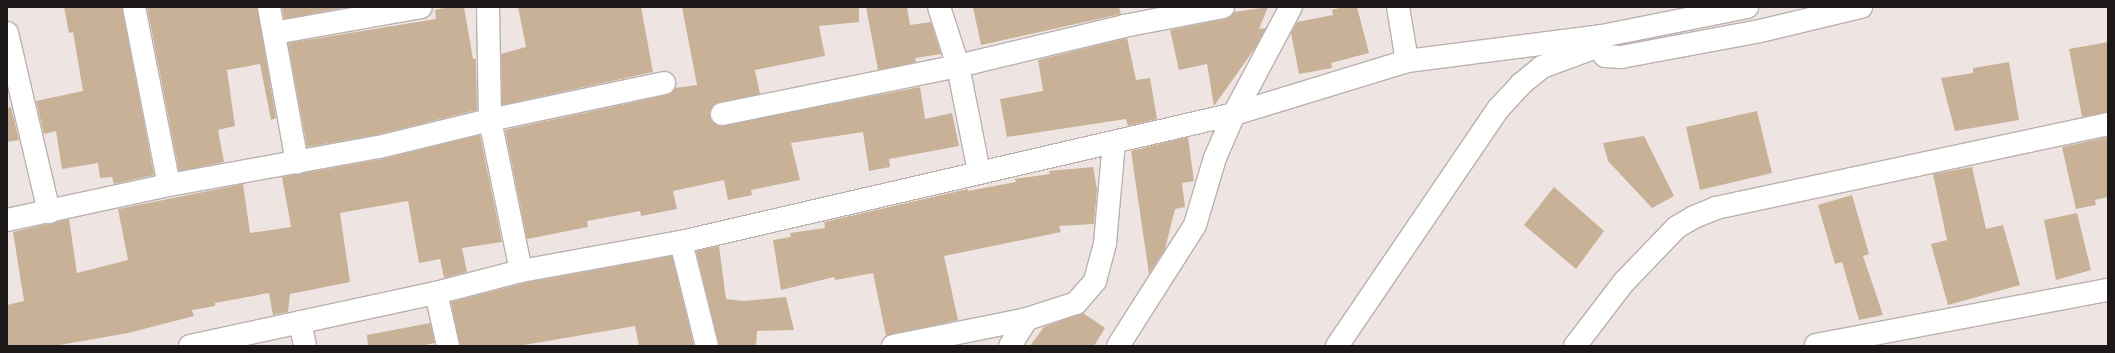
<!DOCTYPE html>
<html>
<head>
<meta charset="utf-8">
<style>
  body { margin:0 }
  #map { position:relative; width:2115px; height:353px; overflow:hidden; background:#eee5e2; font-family:"Open Sans",sans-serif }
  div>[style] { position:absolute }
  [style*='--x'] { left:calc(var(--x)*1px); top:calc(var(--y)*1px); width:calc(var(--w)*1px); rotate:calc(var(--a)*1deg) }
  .building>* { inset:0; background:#c8b197 }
  .roads { filter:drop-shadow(1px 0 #bab1ae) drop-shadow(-1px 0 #bab1ae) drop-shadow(0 1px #bab1ae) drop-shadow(0 -1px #bab1ae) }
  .street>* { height:22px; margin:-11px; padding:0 11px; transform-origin:11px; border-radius:11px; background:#fff }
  span { translate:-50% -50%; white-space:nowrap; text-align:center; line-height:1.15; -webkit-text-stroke:3px #eee5e2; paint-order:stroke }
  .frame { position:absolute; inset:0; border:8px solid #1b1817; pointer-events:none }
</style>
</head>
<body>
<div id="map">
  <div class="building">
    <i style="clip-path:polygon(64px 7px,122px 7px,154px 175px,114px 184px,112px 177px,100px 178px,98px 163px,62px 169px,56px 131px,44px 134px,36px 101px,83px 91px,73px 32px,69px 33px)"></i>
    <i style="clip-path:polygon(147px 7px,257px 7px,276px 118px,271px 120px,260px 64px,227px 70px,235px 126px,218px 130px,224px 162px,179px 171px)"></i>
    <i style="clip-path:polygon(282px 7px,348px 7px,284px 19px)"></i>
    <i style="clip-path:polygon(449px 7px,464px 7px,473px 59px,476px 59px,477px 110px,376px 135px,307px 147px,288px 43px,436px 19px,435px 10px)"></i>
    <i style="clip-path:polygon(518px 7px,641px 7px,653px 72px,502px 105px,501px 54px,526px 47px)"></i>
    <i style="clip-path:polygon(682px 7px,859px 7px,859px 22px,819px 26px,825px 56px,755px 70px,760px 94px,714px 104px,710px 116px,718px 126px,920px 87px,925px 119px,952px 113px,959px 146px,889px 159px,890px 167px,869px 171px,863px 132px,791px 143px,800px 180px,751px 190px,752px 195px,728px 200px,724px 180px,673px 191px,677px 209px,641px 216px,640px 211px,587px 221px,588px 227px,527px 239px,505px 130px,667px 95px,675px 88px,697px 85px)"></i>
    <i style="clip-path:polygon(866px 7px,907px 7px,910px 25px,931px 22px,941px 54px,915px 58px,916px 62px,878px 70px)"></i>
    <i style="clip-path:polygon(973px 7px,1119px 7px,1121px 14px,981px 45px)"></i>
    <i style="clip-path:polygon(1268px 7px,1259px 29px,1266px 28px,1255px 48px,1214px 106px,1207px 64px,1179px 70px,1170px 30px,1225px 19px,1234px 12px)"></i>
    <i style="clip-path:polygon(1343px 7px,1357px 7px,1369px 53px,1331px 63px,1332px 68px,1299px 74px,1291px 33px,1297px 22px,1333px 15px,1332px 10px)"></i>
    <i style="clip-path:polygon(1127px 38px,1136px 80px,1150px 78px,1157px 119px,1128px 126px,1126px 119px,1007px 137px,1000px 99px,1043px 91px,1038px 60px)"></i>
    <i style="clip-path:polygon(2108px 42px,2108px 112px,2082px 117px,2069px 49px)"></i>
    <i style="clip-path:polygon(2009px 62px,2019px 120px,1955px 131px,1941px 78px,1973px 73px,1973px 68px)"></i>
    <i style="clip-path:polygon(11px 107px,19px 140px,7px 142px,7px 108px)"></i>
    <i style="clip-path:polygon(1757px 111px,1772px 173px,1700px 190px,1686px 127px)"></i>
    <i style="clip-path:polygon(480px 135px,502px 242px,462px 248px,467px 272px,444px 278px,440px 259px,419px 263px,408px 201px,362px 209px,340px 213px,350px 282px,290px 294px,288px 312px,273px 315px,269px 293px,215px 303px,215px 306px,192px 310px,194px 316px,128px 333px,54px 346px,7px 346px,7px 305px,24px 301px,13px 232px,69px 219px,77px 273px,128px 260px,118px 209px,243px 184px,250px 233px,291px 227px,282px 177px,382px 159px)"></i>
    <i style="clip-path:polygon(1644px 136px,1674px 196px,1652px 208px,1608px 161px,1603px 143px)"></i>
    <i style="clip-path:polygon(1188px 137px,1194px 181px,1182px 183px,1185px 207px,1175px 209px,1165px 249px,1149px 274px,1131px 151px)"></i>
    <i style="clip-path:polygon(2108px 137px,2108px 197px,2095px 200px,2096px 205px,2076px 209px,2062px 147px)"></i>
    <i style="clip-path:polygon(1093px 167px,1097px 189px,1094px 224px,1059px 226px,1061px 232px,944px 256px,958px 320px,886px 336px,873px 273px,835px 280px,834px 277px,781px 290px,773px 240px,791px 237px,790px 233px,825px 228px,824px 222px,968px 189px,968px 191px,1016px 182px,1015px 179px,1050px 174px,1049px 171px)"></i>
    <i style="clip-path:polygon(1972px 167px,1986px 229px,2003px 225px,2020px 285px,1948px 305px,1931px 244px,1947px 240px,1933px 174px)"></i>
    <i style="clip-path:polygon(1554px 187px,1604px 231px,1576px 269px,1524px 225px)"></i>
    <i style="clip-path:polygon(1852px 195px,1869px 254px,1863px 256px,1883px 315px,1859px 320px,1842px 262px,1835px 264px,1818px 205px)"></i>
    <i style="clip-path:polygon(2077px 213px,2091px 270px,2056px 280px,2044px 220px)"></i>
    <i style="clip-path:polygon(719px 246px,726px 299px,744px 301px,786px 297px,794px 330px,757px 331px,756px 346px,719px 346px,696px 251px)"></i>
    <i style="clip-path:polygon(672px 256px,694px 346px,639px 346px,635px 326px,518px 346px,460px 346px,451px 302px,524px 283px)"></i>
    <i style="clip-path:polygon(1083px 313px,1105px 328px,1094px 346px,1030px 346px,1044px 327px)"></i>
    <i style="clip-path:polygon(430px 323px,435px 343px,420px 346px,368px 346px,367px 335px)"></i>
  </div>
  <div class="roads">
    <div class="street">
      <i style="--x:134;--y:7;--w:181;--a:78.9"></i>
      <i style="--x:269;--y:7;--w:158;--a:79.8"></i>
      <i style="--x:939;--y:7;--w:62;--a:72.1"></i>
      <i style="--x:958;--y:66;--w:108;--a:78.8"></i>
      <i style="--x:1398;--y:7;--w:55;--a:80.5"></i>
      <i style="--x:7;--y:33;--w:184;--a:76.8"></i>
      <i style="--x:274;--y:33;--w:149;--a:-10"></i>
      <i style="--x:1602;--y:36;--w:4;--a:117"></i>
      <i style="--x:1600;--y:40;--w:11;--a:85"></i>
      <i style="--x:1601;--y:51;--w:6;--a:51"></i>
      <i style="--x:1605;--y:56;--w:16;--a:4"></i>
      <i style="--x:1621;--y:57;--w:141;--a:-10.6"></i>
      <i style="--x:1760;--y:31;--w:104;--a:-13.4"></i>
      <i style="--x:722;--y:114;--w:241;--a:-11.5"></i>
      <i style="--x:958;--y:66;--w:171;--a:-13.5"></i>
      <i style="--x:1124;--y:26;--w:101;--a:-10.9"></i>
      <i style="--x:7;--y:220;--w:166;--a:-12.2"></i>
      <i style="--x:169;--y:185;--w:213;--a:-10.3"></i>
      <i style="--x:379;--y:147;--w:114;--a:-13.7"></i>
      <i style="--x:490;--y:120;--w:178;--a:-12"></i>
      <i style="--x:681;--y:242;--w:107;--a:76"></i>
      <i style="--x:521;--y:271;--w:163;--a:-10.3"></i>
      <i style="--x:681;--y:242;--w:568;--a:-13.03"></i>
      <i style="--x:1234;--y:114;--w:181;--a:-17"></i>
      <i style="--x:1407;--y:61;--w:197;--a:-7.3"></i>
      <i style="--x:1602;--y:36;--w:148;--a:-11.3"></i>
      <i style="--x:436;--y:293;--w:54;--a:77.2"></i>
      <i style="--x:300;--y:322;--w:25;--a:78"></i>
      <i style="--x:1816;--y:345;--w:297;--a:-10.7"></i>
      <i style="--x:190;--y:346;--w:252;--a:-12.2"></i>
      <i style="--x:436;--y:293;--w:88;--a:-14.5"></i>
      <i style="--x:521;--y:271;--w:154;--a:-101.6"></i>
      <i style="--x:490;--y:120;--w:113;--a:-91"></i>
      <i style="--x:893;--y:346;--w:137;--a:-11.4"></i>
      <i style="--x:1027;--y:319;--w:52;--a:-18.1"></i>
      <i style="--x:1076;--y:303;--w:29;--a:-49"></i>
      <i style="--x:1095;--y:281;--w:39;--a:-75"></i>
      <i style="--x:1105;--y:243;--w:101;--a:-84.9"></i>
      <i style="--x:1010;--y:346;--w:32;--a:-58"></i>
      <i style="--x:1118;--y:346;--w:143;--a:-57.5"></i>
      <i style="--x:1195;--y:225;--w:70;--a:-73.4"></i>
      <i style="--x:1215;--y:158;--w:48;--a:-66.6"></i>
      <i style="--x:1234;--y:114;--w:121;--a:-62"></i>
      <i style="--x:1337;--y:346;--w:288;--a:-55.8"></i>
      <i style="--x:1499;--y:108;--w:33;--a:-47"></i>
      <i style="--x:1521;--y:84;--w:27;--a:-39"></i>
      <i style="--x:1542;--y:67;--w:61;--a:-20.2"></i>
      <i style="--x:1575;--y:346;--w:81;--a:-52.6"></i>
      <i style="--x:1624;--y:282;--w:76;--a:-46.1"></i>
      <i style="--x:1677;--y:227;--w:20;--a:-30"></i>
      <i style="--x:1694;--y:217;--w:24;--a:-22"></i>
      <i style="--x:1716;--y:208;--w:401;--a:-12.1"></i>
    </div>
  </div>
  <div class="frame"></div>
</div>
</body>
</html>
